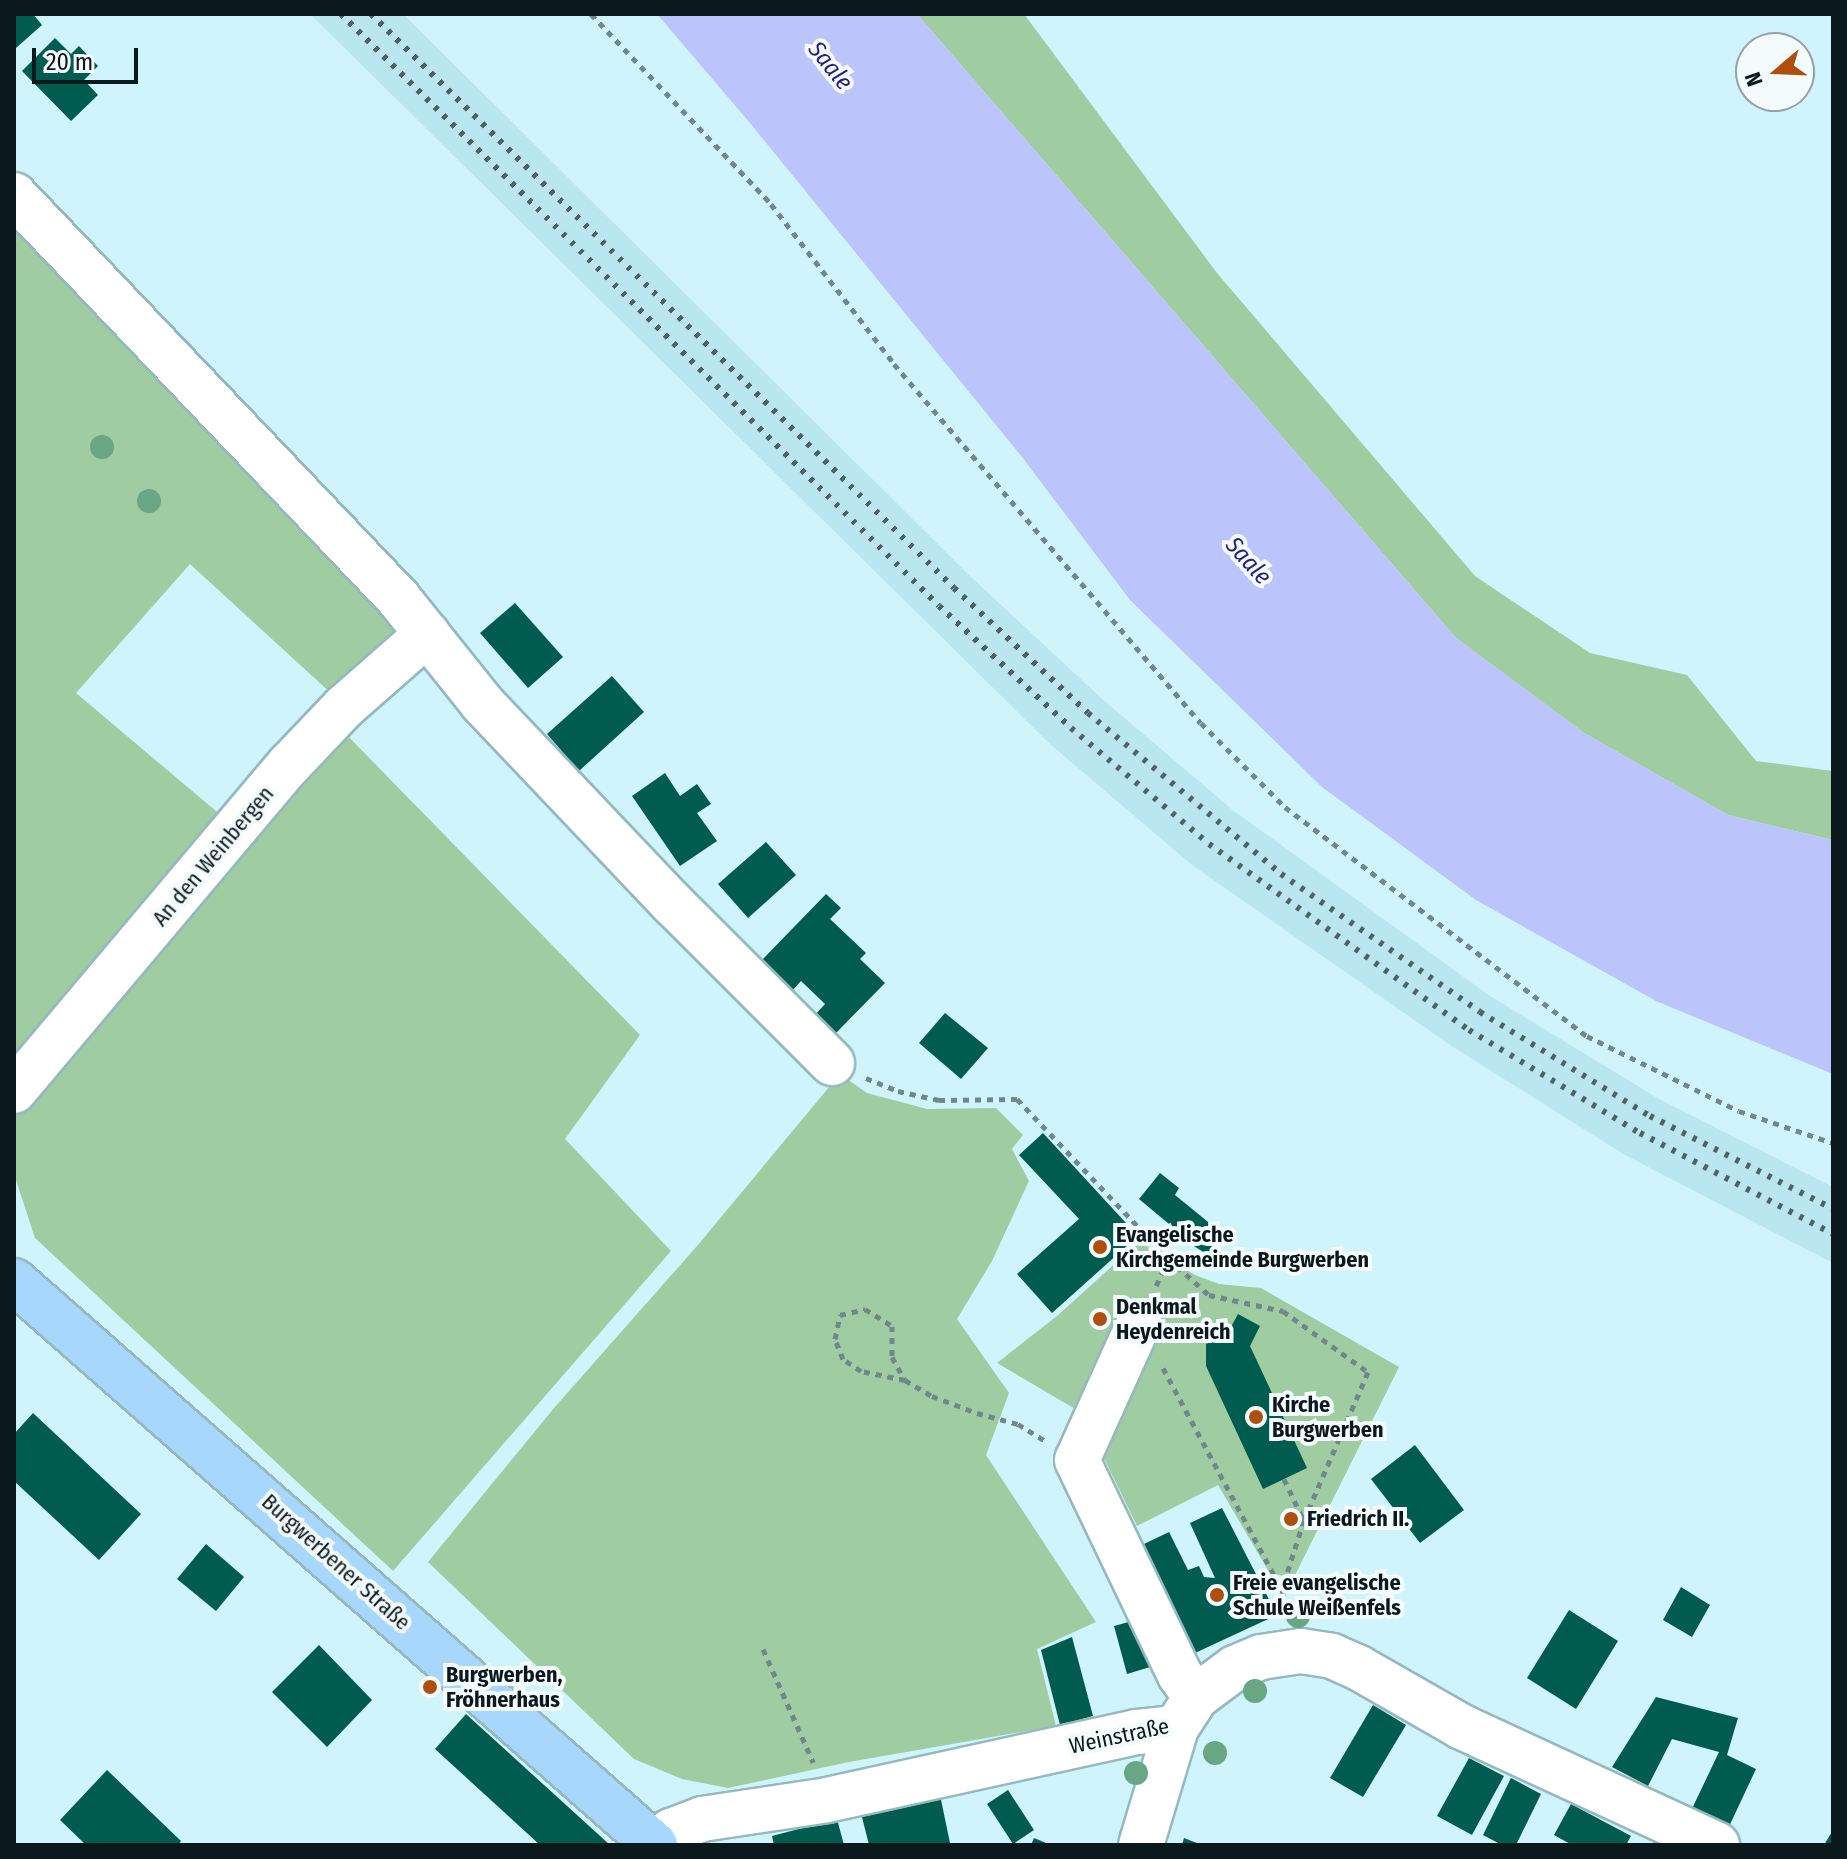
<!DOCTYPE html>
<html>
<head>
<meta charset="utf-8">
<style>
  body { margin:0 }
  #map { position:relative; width:1847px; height:1859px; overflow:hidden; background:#d0f4fb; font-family:"Fira Sans Condensed",sans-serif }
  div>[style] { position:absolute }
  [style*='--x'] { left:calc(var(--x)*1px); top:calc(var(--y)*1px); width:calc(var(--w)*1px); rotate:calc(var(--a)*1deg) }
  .built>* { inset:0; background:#b9e6ef }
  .green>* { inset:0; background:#9fcda1 }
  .water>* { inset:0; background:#bbc5fc }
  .building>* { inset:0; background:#005c4e }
  .path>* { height:5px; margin-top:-2.5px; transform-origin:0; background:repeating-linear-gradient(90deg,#6f888d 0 6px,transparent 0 12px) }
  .roads { filter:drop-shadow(2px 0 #96b9bf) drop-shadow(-2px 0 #96b9bf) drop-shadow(0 2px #96b9bf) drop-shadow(0 -2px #96b9bf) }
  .minor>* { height:44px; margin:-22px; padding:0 22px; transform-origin:22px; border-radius:22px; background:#fff }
  .major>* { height:44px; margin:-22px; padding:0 22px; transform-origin:22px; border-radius:22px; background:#a7d7fd }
  .rail>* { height:6px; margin-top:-3px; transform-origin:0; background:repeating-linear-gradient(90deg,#4d6166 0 4px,transparent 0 12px) }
  .trees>* { width:24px; height:24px; margin:-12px; border-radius:50%; background:#68a684 }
  .dots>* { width:22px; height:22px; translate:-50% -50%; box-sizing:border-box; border:4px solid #f4fbfd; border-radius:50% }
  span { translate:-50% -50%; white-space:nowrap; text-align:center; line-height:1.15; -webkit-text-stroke:8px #f4fbfd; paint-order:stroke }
  .street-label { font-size:22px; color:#0c191c }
  .poi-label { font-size:22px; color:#0c191c; font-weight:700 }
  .left { translate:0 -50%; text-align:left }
  .water-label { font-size:24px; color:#261c81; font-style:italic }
  .frame { position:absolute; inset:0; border:16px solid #0c191c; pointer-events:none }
  .north { position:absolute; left:1735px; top:32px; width:80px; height:80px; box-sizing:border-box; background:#f4fbfd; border:2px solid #97a1a3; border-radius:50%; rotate:251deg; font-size:22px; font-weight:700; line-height:32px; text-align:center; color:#0c191c }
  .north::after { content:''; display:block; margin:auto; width:28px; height:36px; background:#b04e0d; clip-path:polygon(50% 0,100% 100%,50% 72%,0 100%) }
  .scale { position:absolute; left:32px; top:48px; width:106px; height:36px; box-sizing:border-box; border:4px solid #0c191c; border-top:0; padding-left:10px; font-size:24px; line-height:28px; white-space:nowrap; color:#0c191c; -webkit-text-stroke:6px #f4fbfd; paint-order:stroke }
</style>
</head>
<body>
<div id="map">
  <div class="built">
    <i style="clip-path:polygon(310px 14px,403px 14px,969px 575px,1101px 698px,1234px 811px,1490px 996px,1659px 1099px,1833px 1187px,1833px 1263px,1625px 1155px,1453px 1047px,1192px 865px,1050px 744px)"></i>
  </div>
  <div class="green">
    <i style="clip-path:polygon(917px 14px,1024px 14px,1217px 273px,1475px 576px,1590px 653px,1687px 675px,1756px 761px,1833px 771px,1833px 840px,1728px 815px,1584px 733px,1456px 638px)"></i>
    <i style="clip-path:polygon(14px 212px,402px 625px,333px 695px,190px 564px,76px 693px,223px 817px,14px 1057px)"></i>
    <i style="clip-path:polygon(340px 728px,640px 1035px,565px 1139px,671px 1251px,393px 1571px,35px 1238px,14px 1174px,14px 1114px)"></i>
    <i style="clip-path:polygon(840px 1074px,867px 1093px,927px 1109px,996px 1108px,1023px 1135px,1012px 1149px,1029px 1181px,992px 1261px,957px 1319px,1009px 1393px,986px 1455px,1096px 1622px,1037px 1649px,1056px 1726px,849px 1762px,728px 1788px,682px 1779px,634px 1759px,428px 1562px,554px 1408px,697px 1246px)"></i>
    <i style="clip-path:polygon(1140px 1241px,1195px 1275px,1219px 1284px,1261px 1288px,1399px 1367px,1293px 1579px,1269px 1572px,1218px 1485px,1137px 1526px,1082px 1413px,997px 1363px,1057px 1316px)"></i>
  </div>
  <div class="water">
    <i style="clip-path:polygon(657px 14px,917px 14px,1456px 638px,1584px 733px,1728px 815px,1833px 840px,1833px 1074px,1656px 1001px,1476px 900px,1322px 787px,1130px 600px,1022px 457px,750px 123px)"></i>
  </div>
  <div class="building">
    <i style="clip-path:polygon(14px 14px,33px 14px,42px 25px,16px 48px)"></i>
    <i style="clip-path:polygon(55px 38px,71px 54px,79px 46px,98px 66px,84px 80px,98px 95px,71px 121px,22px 71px)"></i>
    <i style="clip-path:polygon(515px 603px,563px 657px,528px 688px,480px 633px)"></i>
    <i style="clip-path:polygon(612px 676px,644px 712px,579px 771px,547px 734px)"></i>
    <i style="clip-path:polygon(665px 773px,680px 796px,697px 784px,711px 804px,697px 813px,717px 841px,680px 866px,632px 796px)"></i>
    <i style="clip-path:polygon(766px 842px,796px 875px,748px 918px,718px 884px)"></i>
    <i style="clip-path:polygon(826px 894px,841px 908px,830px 919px,866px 953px,860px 959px,885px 983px,833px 1036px,814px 1016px,825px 1004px,801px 981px,791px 992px,761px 961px)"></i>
    <i style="clip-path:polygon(945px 1013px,988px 1048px,961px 1079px,919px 1043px)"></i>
    <i style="clip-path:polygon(1043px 1133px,1138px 1236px,1052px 1313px,1017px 1274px,1079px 1219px,1019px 1155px)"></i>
    <i style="clip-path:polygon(1160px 1173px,1179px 1188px,1175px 1195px,1224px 1235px,1208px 1255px,1172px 1232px,1175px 1229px,1139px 1199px)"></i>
    <i style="clip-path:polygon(1238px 1314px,1260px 1326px,1250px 1346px,1307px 1468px,1263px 1489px,1206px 1366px,1206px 1344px,1226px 1336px)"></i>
    <i style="clip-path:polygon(33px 1413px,141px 1514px,99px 1560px,14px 1481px,14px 1434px)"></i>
    <i style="clip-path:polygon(1415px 1445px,1464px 1510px,1420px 1543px,1371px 1479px)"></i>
    <i style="clip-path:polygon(1222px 1508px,1277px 1615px,1195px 1653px,1144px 1544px,1169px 1532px,1188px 1570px,1199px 1566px,1204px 1577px,1215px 1578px,1190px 1523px)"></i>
    <i style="clip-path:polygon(206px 1544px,244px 1577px,216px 1611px,177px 1579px)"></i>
    <i style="clip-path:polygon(1681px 1587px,1710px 1605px,1692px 1637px,1663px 1620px)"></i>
    <i style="clip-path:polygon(1569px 1610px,1618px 1641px,1576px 1709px,1527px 1678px)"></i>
    <i style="clip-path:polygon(1136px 1620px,1150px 1667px,1127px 1674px,1114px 1626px)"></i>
    <i style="clip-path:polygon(1072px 1637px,1093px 1716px,1060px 1725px,1041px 1650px)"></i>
    <i style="clip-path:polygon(319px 1645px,372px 1700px,327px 1747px,272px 1692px)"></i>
    <i style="clip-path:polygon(1656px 1697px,1738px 1718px,1727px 1755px,1756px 1769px,1726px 1833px,1689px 1815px,1719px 1752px,1672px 1739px,1648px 1786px,1612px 1767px)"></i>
    <i style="clip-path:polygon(1373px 1705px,1406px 1725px,1363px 1797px,1330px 1778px)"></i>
    <i style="clip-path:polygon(466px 1714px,610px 1845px,540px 1845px,435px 1749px)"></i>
    <i style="clip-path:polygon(1469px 1758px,1504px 1776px,1472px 1835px,1437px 1816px)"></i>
    <i style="clip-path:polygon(107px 1770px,181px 1841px,178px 1845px,86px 1845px,60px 1820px)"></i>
    <i style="clip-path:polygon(1511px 1778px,1541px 1794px,1516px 1845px,1502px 1845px,1483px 1835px)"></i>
    <i style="clip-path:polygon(1008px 1790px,1034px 1830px,1013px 1844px,987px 1804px)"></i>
    <i style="clip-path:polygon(940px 1795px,950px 1843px,869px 1845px,861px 1813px)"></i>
    <i style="clip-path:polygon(1571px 1804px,1631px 1836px,1626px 1845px,1572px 1845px,1554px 1835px)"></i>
    <i style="clip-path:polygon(837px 1819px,844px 1845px,774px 1845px,772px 1836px)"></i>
    <i style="clip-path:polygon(1833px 1830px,1833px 1845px,1824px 1845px)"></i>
    <i style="clip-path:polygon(1034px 1838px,1051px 1845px,1031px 1845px)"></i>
    <i style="clip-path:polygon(1184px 1838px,1202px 1845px,1182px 1845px)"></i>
  </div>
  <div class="path">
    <i style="--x:591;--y:14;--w:262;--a:46.5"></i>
    <i style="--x:771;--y:204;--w:202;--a:52.4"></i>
    <i style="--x:894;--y:364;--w:472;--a:49.5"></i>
    <i style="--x:1201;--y:723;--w:119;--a:45"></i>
    <i style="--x:1285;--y:807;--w:379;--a:37.2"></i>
    <i style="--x:1587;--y:1036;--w:169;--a:26.3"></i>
    <i style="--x:1739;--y:1111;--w:99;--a:18.8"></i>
    <i style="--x:866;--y:1078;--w:35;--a:22"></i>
    <i style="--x:898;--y:1091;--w:42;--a:12.4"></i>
    <i style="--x:939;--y:1100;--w:78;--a:-0.7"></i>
    <i style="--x:1017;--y:1099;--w:219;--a:46.5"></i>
    <i style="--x:1168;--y:1258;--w:33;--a:113"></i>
    <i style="--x:1168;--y:1258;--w:55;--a:42.1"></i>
    <i style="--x:1209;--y:1295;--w:76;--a:12.2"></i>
    <i style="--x:1283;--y:1311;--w:105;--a:35.7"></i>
    <i style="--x:1368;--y:1372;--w:161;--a:113.4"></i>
    <i style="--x:1304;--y:1520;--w:72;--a:107.7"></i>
    <i style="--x:1163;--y:1368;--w:252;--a:61.8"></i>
    <i style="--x:1282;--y:1590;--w:26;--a:72"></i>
    <i style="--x:905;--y:1380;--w:45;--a:-168.4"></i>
    <i style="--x:861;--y:1371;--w:22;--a:-146"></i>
    <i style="--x:843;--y:1359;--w:22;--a:-112"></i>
    <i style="--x:835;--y:1339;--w:25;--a:-78"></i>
    <i style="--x:840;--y:1315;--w:26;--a:-13"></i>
    <i style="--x:865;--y:1309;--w:32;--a:32"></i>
    <i style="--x:892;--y:1326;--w:31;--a:90"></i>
    <i style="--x:892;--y:1357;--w:26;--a:61"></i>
    <i style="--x:905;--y:1380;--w:31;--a:31"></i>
    <i style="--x:932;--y:1396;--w:48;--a:20.7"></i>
    <i style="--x:977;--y:1413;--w:42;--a:15"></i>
    <i style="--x:1018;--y:1424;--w:32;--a:32"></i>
    <i style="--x:1284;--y:1479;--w:44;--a:64.6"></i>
    <i style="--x:763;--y:1649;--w:124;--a:66.1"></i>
  </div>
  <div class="roads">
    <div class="minor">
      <i style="--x:14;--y:195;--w:557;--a:46.38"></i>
      <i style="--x:398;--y:598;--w:134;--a:51.3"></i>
      <i style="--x:482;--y:703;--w:277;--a:46.5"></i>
      <i style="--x:673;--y:904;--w:225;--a:45"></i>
      <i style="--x:14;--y:1091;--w:426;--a:-49.9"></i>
      <i style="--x:289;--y:765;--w:80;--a:-46.5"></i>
      <i style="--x:344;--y:707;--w:111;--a:-41.3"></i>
      <i style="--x:1139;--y:1323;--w:150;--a:114.3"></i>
      <i style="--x:1077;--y:1460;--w:238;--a:64.4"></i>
      <i style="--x:1180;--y:1675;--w:27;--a:54"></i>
      <i style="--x:657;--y:1845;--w:20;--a:-45"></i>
      <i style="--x:671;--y:1831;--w:33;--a:-21"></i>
      <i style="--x:702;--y:1819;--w:126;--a:-8.6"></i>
      <i style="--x:827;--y:1800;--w:317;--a:-12.4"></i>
      <i style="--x:1137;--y:1732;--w:39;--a:-6"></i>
      <i style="--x:1141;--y:1845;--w:122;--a:-73.3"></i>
      <i style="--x:1176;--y:1728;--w:37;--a:-57"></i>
      <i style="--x:1196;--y:1697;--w:49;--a:-36.6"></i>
      <i style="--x:1235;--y:1668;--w:28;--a:-23"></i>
      <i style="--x:1261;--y:1657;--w:40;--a:-8.5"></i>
      <i style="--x:1301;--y:1651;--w:31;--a:9"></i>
      <i style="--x:1332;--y:1656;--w:30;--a:24"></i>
      <i style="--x:1359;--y:1668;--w:119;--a:29.8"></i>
      <i style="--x:1462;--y:1727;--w:281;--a:24.8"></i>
    </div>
    <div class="major">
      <i style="--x:14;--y:1281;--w:854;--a:41.34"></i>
    </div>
  </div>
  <div class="rail">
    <i style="--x:341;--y:14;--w:841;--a:44.71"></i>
    <i style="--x:939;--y:606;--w:180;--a:42.7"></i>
    <i style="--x:1071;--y:728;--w:180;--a:40"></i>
    <i style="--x:1209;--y:844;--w:320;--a:35.6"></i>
    <i style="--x:1469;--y:1030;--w:200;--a:31.1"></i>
    <i style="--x:1640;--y:1133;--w:218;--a:27.6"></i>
    <i style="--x:371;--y:14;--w:818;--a:44.55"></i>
    <i style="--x:954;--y:588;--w:183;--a:43"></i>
    <i style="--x:1088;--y:713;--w:251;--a:39.8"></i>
    <i style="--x:1281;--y:874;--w:242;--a:34.7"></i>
    <i style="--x:1480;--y:1012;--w:199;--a:31.5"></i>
    <i style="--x:1650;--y:1116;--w:205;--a:26.9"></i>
  </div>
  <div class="trees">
    <i style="left:102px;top:447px"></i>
    <i style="left:149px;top:501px"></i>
    <i style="left:1298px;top:1616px"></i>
    <i style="left:1255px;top:1691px"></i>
    <i style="left:1215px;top:1753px"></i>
    <i style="left:1136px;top:1773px"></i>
  </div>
  <div class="dots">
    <i style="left:1100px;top:1247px;background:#b04e0d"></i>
    <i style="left:1100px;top:1319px;background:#b04e0d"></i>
    <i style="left:1256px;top:1417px;background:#b04e0d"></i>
    <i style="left:1291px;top:1519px;background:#b04e0d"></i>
    <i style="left:1217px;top:1595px;background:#b04e0d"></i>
    <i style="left:430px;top:1687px;background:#b04e0d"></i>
  </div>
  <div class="street-label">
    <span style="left:213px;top:856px;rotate:-50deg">An den Weinbergen</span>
    <span style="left:336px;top:1562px;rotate:42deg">Burgwerbener Straße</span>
    <span style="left:1119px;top:1736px;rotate:-12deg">Weinstraße</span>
  </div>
  <div class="poi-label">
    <span class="left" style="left:1116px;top:1247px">Evangelische<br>Kirchgemeinde Burgwerben</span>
    <span class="left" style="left:1116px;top:1319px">Denkmal<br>Heydenreich</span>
    <span class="left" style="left:1272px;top:1417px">Kirche<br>Burgwerben</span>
    <span class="left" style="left:1307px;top:1519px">Friedrich II.</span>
    <span class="left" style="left:1233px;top:1595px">Freie evangelische<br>Schule Weißenfels</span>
    <span class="left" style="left:446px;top:1687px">Burgwerben,<br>Fröhnerhaus</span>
  </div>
  <div class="water-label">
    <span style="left:830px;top:66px;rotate:51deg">Saale</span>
    <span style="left:1248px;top:561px;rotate:48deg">Saale</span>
  </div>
  <div class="frame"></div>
  <div class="north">N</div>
  <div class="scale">20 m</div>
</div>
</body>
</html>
